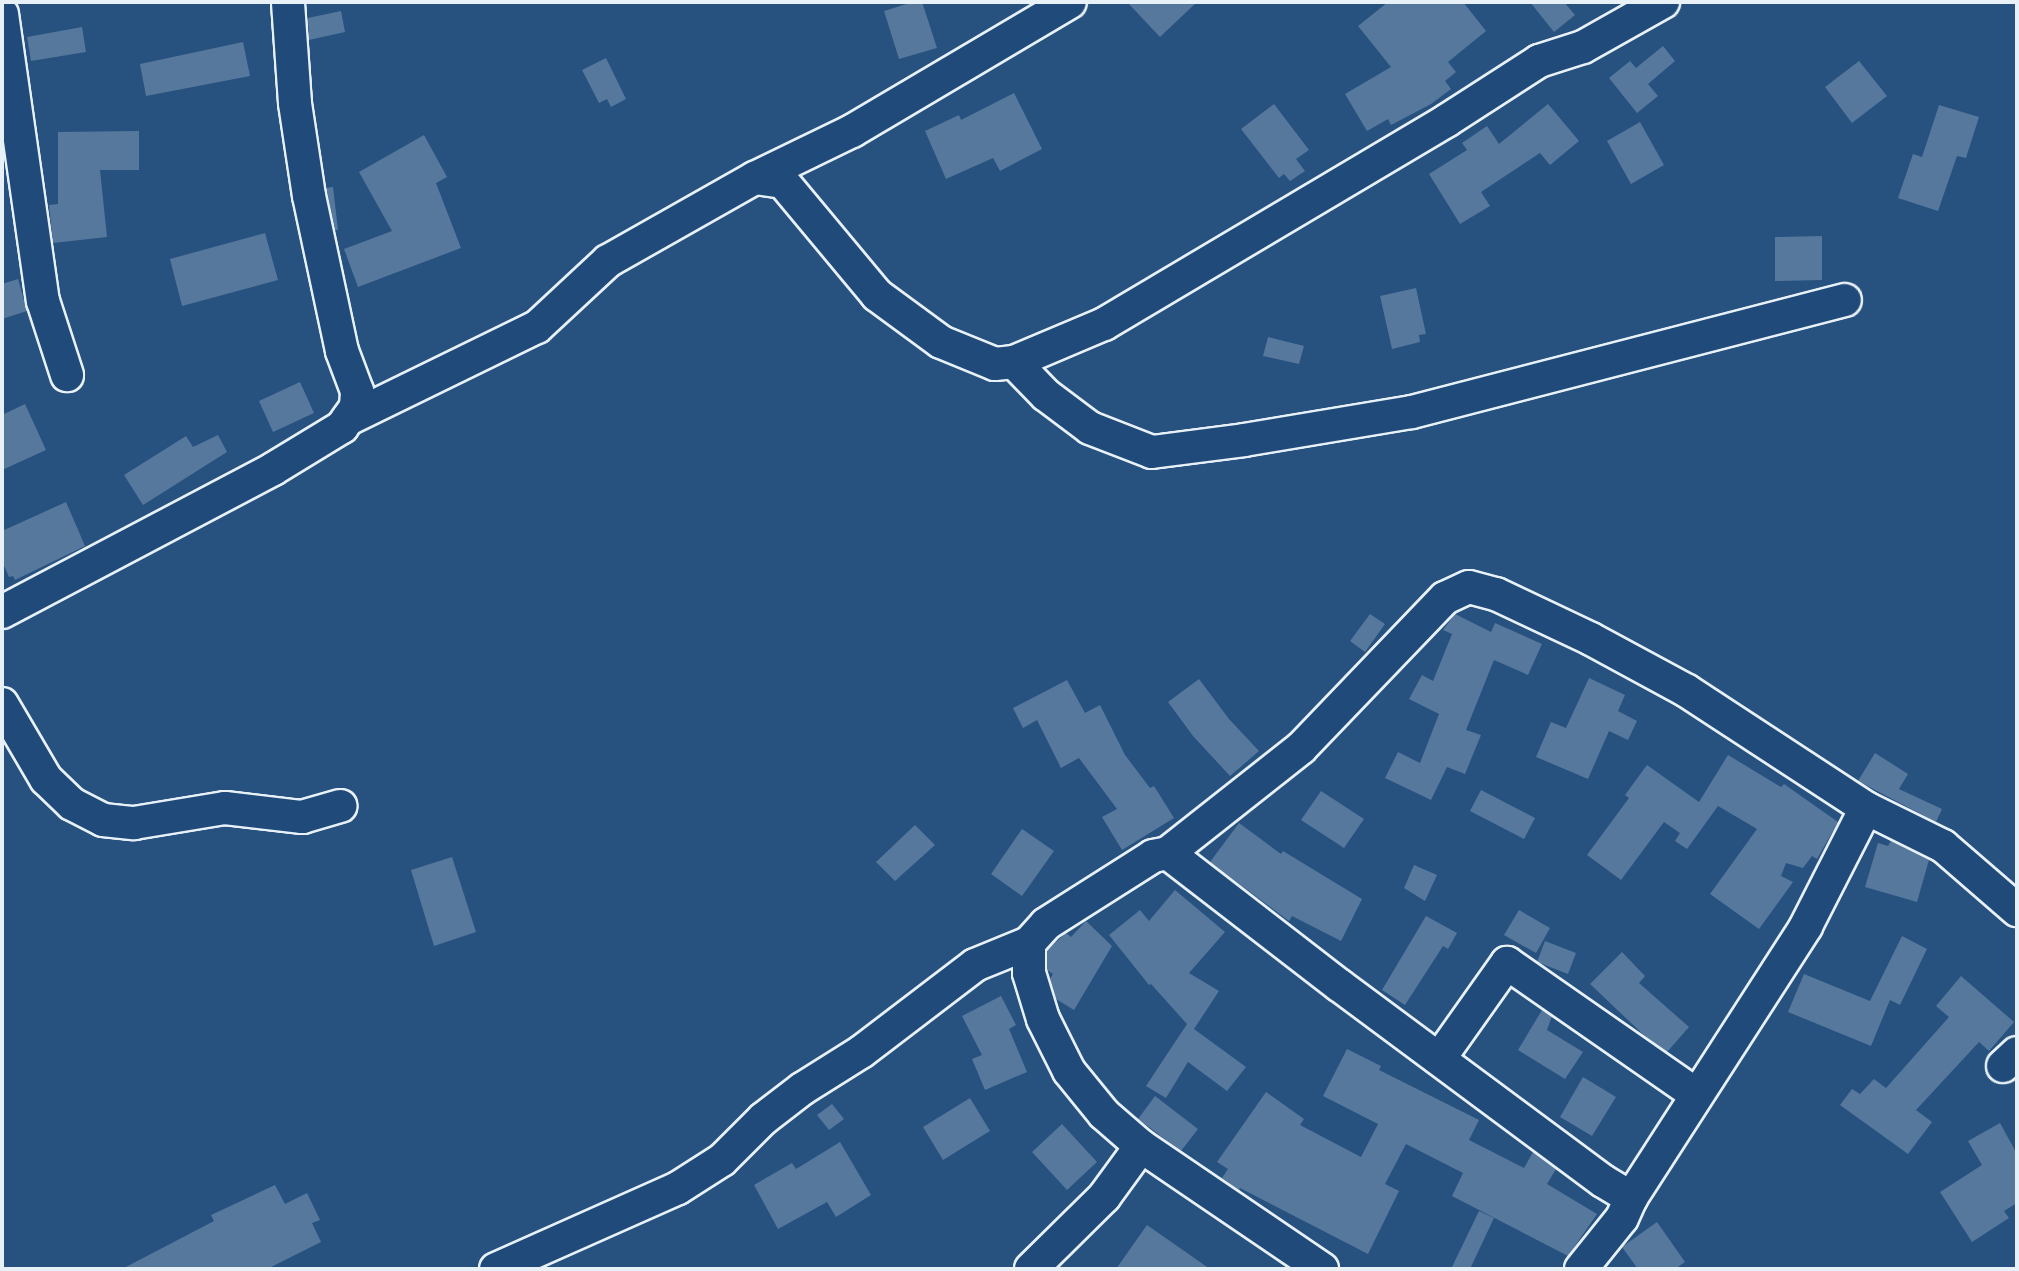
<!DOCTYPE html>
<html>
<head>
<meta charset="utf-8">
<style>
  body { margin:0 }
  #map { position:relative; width:2019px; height:1271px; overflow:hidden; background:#27517f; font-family:"Comic Neue",sans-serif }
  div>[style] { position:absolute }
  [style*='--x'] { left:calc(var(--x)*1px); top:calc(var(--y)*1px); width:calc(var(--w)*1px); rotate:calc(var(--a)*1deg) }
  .building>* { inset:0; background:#57789d }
  .roads { filter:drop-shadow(2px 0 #e8f1f8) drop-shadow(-2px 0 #e8f1f8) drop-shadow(0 2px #e8f1f8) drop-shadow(0 -2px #e8f1f8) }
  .minor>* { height:32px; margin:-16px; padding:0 16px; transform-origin:16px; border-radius:16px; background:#1f4a7a }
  span { translate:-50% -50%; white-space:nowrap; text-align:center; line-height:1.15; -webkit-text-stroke:5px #1f4a7a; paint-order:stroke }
  .frame { position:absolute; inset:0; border:4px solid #e8f1f8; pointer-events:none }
</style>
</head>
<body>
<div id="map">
  <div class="building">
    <i style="clip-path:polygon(913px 2px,922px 2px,937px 48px,899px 59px,884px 11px)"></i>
    <i style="clip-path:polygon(1127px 2px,1197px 2px,1160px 37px)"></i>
    <i style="clip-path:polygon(1388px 2px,1463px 2px,1486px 31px,1448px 62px,1456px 72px,1445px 81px,1451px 89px,1431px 104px,1391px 125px,1388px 119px,1367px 131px,1345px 94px,1391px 67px,1358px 26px)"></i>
    <i style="clip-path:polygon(1530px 2px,1564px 2px,1575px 15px,1554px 32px)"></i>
    <i style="clip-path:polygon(341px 11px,345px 32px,309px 40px,308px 18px)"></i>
    <i style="clip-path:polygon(82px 27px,86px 52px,31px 61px,27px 37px)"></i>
    <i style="clip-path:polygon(243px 42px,250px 76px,146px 96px,140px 64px)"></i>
    <i style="clip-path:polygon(1663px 46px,1675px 61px,1648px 84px,1658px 96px,1637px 113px,1609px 78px,1630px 61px,1636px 68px)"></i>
    <i style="clip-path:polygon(606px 58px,626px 99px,611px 107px,607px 99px,599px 103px,582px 70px)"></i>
    <i style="clip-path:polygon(1859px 61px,1887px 96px,1852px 123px,1825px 87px)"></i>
    <i style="clip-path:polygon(1014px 93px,1042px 149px,1000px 171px,993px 158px,946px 179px,925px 131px,959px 115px,961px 120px)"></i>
    <i style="clip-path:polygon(1274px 104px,1309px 150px,1296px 159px,1305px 171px,1290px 181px,1284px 174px,1279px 178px,1241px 129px)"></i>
    <i style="clip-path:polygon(1548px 104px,1579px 141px,1550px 165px,1540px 153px,1481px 192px,1490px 206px,1460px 224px,1429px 174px,1467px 150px,1462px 143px,1487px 126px,1499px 144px)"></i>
    <i style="clip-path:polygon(1939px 105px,1979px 117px,1966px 158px,1957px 156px,1938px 211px,1898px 198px,1913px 154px,1922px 157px)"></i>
    <i style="clip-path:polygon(1640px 122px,1664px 165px,1631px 184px,1607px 141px)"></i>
    <i style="clip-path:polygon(139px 131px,139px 170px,100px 170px,107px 237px,53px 243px,49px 205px,58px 204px,58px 132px)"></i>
    <i style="clip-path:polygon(424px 135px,447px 177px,436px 183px,461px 248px,358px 287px,344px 249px,392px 231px,359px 172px)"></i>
    <i style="clip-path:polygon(333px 187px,338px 230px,335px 230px,326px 188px)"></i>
    <i style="clip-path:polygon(265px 233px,278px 280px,182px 306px,170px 259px)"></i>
    <i style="clip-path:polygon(1822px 236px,1822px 280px,1775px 281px,1775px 237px)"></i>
    <i style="clip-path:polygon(18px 279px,27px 311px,2px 319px,2px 284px)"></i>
    <i style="clip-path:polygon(1416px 288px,1426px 334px,1419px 335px,1420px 342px,1392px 349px,1380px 296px)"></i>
    <i style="clip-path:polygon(1268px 337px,1304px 346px,1299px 364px,1263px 356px)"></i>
    <i style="clip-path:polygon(300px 382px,314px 413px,273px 432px,259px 401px)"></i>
    <i style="clip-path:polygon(25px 404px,46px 450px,2px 470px,2px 415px)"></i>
    <i style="clip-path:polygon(218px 435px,227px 452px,143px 505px,124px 475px,186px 436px,193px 447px)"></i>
    <i style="clip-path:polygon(66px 502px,85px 546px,15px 580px,13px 576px,9px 577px,2px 561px,2px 531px)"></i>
    <i style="clip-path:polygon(1370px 614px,1385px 624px,1365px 652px,1350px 641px)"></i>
    <i style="clip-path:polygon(1455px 614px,1491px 632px,1495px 623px,1542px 644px,1528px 675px,1494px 660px,1466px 730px,1481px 735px,1465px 774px,1447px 767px,1431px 800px,1385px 778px,1398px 752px,1420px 763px,1439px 714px,1409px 699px,1422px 675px,1433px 681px,1452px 634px,1443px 630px)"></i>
    <i style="clip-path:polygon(1589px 678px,1625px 695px,1618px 711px,1637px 721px,1628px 740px,1609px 731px,1588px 779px,1536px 757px,1551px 722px,1566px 728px)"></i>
    <i style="clip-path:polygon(1199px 679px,1229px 719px,1259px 751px,1230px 776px,1193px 736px,1168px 702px)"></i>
    <i style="clip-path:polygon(1067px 680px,1085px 713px,1100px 705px,1125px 755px,1150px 788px,1154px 786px,1174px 818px,1122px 850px,1102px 817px,1117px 809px,1079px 758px,1061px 768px,1037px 720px,1023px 728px,1013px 708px)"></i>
    <i style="clip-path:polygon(1875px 753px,1908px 774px,1899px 789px,1942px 809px,1936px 822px,1858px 781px)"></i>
    <i style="clip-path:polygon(1728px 755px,1781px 787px,1784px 784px,1838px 822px,1817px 859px,1812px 856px,1803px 868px,1786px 863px,1781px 876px,1793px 882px,1759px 929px,1710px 894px,1757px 829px,1718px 806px,1687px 849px,1675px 841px,1680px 833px,1664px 822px,1621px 880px,1587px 855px,1629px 798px,1625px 795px,1647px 765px,1699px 802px)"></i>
    <i style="clip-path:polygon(1481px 790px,1535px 818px,1524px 839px,1470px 811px)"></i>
    <i style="clip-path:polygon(1321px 791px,1364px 819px,1344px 848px,1301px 820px)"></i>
    <i style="clip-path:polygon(1239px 823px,1281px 854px,1283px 851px,1362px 899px,1341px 941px,1292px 916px,1289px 921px,1210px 862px)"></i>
    <i style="clip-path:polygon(915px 825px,935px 845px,895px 881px,876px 862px)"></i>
    <i style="clip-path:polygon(1022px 829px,1054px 851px,1022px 896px,991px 874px)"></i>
    <i style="clip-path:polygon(1891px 841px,1929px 860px,1917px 902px,1865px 887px,1878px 843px,1888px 846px)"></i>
    <i style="clip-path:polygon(452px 857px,476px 932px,434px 946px,411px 870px)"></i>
    <i style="clip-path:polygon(1414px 865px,1437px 875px,1425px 901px,1404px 888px)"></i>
    <i style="clip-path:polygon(1175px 890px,1225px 932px,1189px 973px,1219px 991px,1194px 1029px,1246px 1067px,1227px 1091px,1188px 1062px,1166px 1098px,1146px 1086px,1187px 1024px,1151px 984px,1149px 985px,1109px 935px,1140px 910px,1149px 921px)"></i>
    <i style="clip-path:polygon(1519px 910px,1550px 928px,1536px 953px,1504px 935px)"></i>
    <i style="clip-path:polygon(1426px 916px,1457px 933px,1448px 949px,1443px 946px,1405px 1005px,1382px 990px)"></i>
    <i style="clip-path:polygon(1086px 921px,1112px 946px,1074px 1010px,1056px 999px,1050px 979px,1053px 974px,1047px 970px,1047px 950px,1066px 933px,1071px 937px)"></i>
    <i style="clip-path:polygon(1902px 936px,1927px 949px,1900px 1005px,1890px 1000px,1871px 1046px,1788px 1012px,1804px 974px,1870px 1001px)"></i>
    <i style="clip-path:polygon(1545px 941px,1576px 953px,1568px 974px,1537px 962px)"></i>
    <i style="clip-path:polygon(1622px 952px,1645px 976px,1639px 983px,1689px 1027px,1667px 1052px,1647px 1038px,1590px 984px)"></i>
    <i style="clip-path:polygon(1961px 976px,2014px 1022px,1989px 1051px,1979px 1042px,1916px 1110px,1932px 1122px,1908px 1154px,1840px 1105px,1852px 1089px,1860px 1094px,1874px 1079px,1886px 1088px,1949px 1017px,1936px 1006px)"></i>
    <i style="clip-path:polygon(1001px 996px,1016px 1025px,1009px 1029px,1027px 1072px,985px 1090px,972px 1059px,982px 1055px,962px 1016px)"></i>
    <i style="clip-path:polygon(1542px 1010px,1552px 1016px,1547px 1030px,1583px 1052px,1565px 1079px,1518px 1050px)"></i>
    <i style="clip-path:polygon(1347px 1049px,1381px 1066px,1379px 1070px,1479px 1120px,1469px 1140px,1524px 1168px,1533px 1152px,1556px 1169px,1547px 1184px,1597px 1214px,1568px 1256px,1452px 1196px,1463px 1173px,1406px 1144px,1385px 1184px,1399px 1191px,1368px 1254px,1240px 1188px,1239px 1190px,1222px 1178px,1228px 1169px,1217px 1162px,1266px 1092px,1304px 1119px,1300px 1125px,1361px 1157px,1378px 1124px,1323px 1096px)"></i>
    <i style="clip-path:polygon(1583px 1077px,1616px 1097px,1592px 1136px,1560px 1117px)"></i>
    <i style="clip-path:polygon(1155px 1096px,1198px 1129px,1181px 1151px,1138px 1119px)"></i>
    <i style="clip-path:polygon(970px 1098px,990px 1131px,943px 1160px,923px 1127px)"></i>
    <i style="clip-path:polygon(832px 1104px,844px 1119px,829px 1130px,817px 1115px)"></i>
    <i style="clip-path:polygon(2000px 1123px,2017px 1154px,2017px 1203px,2004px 1211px,2009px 1218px,1972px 1242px,1940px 1192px,1982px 1165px,1968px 1141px)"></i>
    <i style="clip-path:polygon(1062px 1124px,1097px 1162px,1067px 1190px,1032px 1152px)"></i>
    <i style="clip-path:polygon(840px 1142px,871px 1195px,836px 1217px,827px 1202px,778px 1229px,754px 1185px,792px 1163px,796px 1169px)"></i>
    <i style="clip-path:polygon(275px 1185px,285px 1204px,307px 1193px,320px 1220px,312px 1223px,321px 1242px,267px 1269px,122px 1269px,214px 1221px,211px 1215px)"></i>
    <i style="clip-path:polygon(1479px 1211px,1494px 1218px,1470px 1269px,1451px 1269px)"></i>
    <i style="clip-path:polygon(1657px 1222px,1685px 1262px,1675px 1269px,1638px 1269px,1622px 1247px)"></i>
    <i style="clip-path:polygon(1147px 1225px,1210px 1269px,1116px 1269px)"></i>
  </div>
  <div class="roads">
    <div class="minor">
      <i style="--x:2;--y:14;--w:290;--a:81.9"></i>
      <i style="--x:43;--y:301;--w:78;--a:72"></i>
      <i style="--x:755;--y:178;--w:28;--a:8"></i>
      <i style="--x:783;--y:182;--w:147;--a:50.2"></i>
      <i style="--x:877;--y:295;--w:79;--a:36.3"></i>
      <i style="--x:941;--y:342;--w:58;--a:22.2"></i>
      <i style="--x:995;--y:364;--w:19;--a:-6"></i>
      <i style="--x:1014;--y:362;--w:98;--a:-22.9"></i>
      <i style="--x:1104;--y:324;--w:398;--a:-30.7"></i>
      <i style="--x:1446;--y:121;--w:111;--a:-32.8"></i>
      <i style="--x:1539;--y:61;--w:46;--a:-17.7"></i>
      <i style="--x:1583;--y:47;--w:92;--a:-29.4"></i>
      <i style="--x:1014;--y:362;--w:46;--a:45.9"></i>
      <i style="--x:1046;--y:395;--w:55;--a:36.9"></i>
      <i style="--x:1090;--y:428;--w:66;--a:21.2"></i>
      <i style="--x:1152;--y:452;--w:93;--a:-7.4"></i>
      <i style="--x:1244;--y:440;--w:170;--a:-9.5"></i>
      <i style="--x:1412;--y:412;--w:447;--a:-14.5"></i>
      <i style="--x:348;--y:419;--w:210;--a:-26"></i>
      <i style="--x:537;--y:327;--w:97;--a:-42.9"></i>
      <i style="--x:608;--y:261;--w:169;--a:-29.5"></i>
      <i style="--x:755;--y:178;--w:108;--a:-25.9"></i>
      <i style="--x:852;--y:131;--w:253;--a:-30.6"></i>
      <i style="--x:2;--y:612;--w:306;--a:-27.8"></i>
      <i style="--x:273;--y:469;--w:81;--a:-31.3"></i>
      <i style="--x:342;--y:427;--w:24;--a:-55"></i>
      <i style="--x:356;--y:407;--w:16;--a:-86"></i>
      <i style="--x:357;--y:391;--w:43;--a:-110.6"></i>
      <i style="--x:342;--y:351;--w:158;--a:-102"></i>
      <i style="--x:309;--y:196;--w:94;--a:-98.6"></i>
      <i style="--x:295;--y:103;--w:101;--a:-94"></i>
      <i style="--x:2;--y:704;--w:87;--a:59.6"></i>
      <i style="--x:46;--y:779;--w:36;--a:44"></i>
      <i style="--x:72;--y:804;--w:35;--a:27"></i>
      <i style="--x:103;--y:820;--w:31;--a:6"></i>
      <i style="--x:134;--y:823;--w:92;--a:-9.4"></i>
      <i style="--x:225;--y:808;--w:78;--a:6.7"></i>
      <i style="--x:302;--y:817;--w:40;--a:-16"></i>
      <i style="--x:1168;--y:853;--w:216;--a:37.7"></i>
      <i style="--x:1339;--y:985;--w:329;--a:36.6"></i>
      <i style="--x:1603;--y:1181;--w:33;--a:31"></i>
      <i style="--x:1029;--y:943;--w:30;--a:90"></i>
      <i style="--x:1029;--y:973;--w:48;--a:73.1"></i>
      <i style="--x:1043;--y:1019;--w:58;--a:63.4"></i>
      <i style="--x:1069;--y:1071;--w:55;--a:50.9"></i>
      <i style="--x:1104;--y:1114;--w:49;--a:40.9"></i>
      <i style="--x:1141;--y:1146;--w:219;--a:34.2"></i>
      <i style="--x:1439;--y:1059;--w:118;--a:-54.7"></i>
      <i style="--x:1507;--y:963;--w:231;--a:34.8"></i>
      <i style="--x:2003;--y:1066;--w:19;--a:-43"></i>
      <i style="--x:496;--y:1269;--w:199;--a:-24"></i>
      <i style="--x:678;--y:1188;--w:52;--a:-32.5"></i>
      <i style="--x:722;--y:1160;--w:58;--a:-45"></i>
      <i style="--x:763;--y:1119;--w:49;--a:-37.6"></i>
      <i style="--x:802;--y:1089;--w:70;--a:-32.1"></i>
      <i style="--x:861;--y:1052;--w:143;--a:-37.3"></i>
      <i style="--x:975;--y:965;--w:58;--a:-22.2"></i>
      <i style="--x:1029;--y:943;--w:25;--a:-48"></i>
      <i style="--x:1046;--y:924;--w:127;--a:-32.4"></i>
      <i style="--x:1153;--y:856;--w:15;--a:-11"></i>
      <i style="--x:1168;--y:853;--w:169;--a:-38.3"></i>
      <i style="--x:1301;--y:748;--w:208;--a:-46.2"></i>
      <i style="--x:1445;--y:598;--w:26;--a:-25"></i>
      <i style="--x:1469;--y:587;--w:28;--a:15"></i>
      <i style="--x:1496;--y:594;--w:105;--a:25.3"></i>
      <i style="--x:1591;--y:639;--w:109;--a:28.4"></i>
      <i style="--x:1687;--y:691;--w:214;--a:33.2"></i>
      <i style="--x:1866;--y:808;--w:86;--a:26.3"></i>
      <i style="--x:1943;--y:846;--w:98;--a:40.9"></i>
      <i style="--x:1031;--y:1269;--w:103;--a:-44.6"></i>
      <i style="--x:1104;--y:1197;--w:63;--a:-54"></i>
      <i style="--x:1581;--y:1269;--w:65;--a:-51.2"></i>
      <i style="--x:1622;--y:1218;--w:22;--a:-66"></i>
      <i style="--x:1631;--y:1198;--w:323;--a:-57.2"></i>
      <i style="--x:1806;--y:926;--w:132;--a:-63"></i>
    </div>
  </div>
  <div class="frame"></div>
</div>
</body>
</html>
